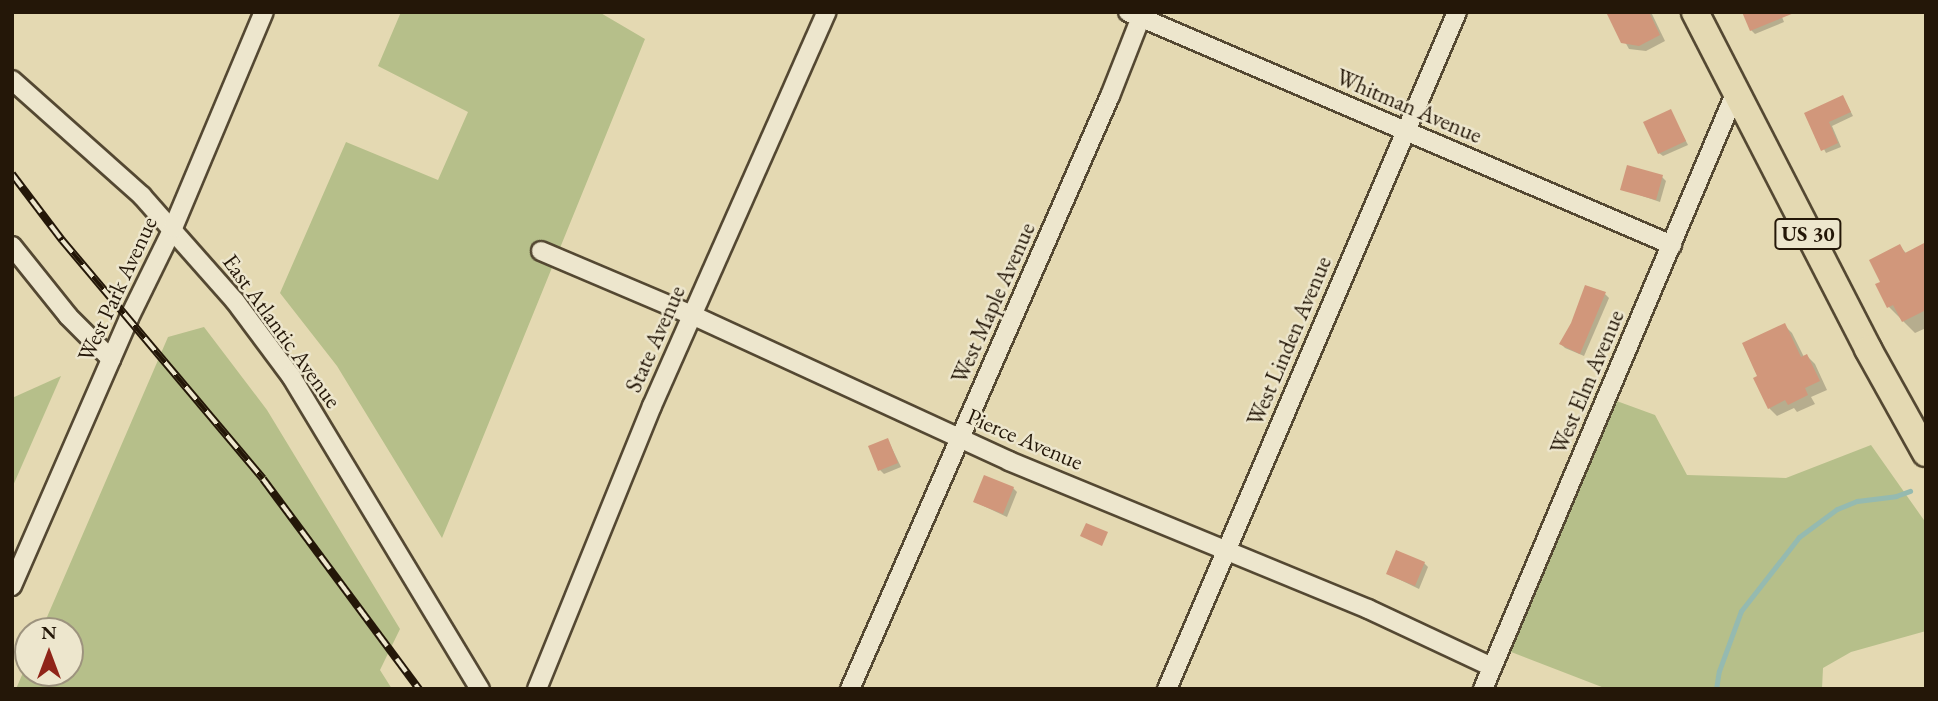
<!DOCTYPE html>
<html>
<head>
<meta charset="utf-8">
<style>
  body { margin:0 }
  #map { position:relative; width:1938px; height:701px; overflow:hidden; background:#e4d9b2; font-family:"EB Garamond",serif }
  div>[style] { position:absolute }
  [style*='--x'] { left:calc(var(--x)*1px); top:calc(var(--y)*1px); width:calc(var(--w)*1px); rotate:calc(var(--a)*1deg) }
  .green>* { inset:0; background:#b6bf8a }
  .shadow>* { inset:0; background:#0003 }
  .stream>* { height:5px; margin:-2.5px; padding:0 2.5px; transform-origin:2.5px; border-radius:2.5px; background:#95bab0 }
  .building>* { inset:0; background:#d1977b }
  .roads { filter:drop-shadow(2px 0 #544832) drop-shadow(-2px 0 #544832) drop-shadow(0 2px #544832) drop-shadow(0 -2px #544832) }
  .minor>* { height:18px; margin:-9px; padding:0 9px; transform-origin:9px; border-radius:9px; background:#ede6cd }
  .highway>* { height:26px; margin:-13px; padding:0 13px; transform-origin:13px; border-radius:13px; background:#e4d9b2 }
  .rail>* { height:8px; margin-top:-4px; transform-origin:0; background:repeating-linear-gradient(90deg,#ede6cd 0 16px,#241708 0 32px); box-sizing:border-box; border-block:2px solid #241708 }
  span { translate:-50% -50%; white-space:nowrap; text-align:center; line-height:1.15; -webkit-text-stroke:5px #ede6cd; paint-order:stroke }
  .shield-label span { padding:2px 5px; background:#ede6cd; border:2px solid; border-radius:5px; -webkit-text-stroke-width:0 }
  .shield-label { font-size:21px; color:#241708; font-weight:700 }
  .street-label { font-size:23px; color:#241708 }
  .frame { position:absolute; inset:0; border:14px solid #241708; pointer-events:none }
  .north { position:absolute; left:14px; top:617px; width:70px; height:70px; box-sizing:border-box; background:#ede6cd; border:2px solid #9d937e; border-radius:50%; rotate:0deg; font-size:19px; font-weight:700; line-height:28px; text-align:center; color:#241708 }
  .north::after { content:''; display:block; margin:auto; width:24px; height:32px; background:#8f2418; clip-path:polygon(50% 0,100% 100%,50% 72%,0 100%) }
</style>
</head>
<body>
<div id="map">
  <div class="green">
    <i style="clip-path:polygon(401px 12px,599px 12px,645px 39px,442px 538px,337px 366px,280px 293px,346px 142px,438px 180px,468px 112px,378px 66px)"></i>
    <i style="clip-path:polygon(204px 327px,267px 410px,400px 629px,380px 670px,392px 689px,16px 689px,28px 661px,28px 673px,70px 673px,70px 631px,41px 631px,168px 337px)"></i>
    <i style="clip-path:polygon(61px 376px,12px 488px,12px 398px)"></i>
    <i style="clip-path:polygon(1603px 396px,1655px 415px,1687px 475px,1786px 478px,1871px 445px,1926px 523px,1926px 631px,1851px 652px,1823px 668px,1822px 689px,1607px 689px,1501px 648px)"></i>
  </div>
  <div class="shadow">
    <i style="clip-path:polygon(1608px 12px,1651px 12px,1665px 41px,1646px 51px,1629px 49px)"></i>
    <i style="clip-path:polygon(1780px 12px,1784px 22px,1755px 34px,1751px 30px)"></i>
    <i style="clip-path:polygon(1843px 97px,1853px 116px,1832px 126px,1841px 147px,1826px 153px,1806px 114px)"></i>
    <i style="clip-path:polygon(1670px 111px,1688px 145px,1663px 156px,1659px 153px)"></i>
    <i style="clip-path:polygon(1662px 177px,1666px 181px,1660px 202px,1622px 189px)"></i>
    <i style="clip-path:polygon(1926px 244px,1926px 328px,1915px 333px,1889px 307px,1883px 283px,1900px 247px,1907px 254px)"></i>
    <i style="clip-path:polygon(1605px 294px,1609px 298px,1584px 356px,1565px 348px,1561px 344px)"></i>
    <i style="clip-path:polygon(1784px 325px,1792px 333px,1804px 357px,1807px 356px,1815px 364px,1827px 390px,1811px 397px,1815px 404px,1797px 412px,1794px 408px,1777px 416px,1769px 408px,1760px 377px)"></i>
    <i style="clip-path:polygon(888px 440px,901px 467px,884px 474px,880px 470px)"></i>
    <i style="clip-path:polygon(1013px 488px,1017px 492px,1007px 517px,975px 502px)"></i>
    <i style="clip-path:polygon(1424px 563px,1428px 567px,1419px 589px,1388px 574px)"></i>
  </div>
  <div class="stream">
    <i style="--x:1716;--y:689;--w:18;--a:-81"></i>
    <i style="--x:1719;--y:671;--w:64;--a:-69.9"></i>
    <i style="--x:1741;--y:611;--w:94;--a:-51.9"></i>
    <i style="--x:1799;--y:537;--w:47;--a:-36.4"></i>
    <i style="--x:1837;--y:509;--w:22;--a:-22"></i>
    <i style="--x:1857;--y:501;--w:39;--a:-7"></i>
    <i style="--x:1896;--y:496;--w:15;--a:-20"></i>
  </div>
  <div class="building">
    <i style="clip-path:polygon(1606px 12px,1649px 12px,1660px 35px,1639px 46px,1621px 43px)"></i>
    <i style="clip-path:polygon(1742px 12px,1794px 12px,1794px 13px,1750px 31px)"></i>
    <i style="clip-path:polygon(1843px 95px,1851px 112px,1829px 122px,1838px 143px,1821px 151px,1804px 113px)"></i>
    <i style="clip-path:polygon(1671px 109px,1686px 141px,1658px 154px,1643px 122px)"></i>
    <i style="clip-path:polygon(1627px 165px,1663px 175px,1656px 200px,1620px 190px)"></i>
    <i style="clip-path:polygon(1926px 242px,1926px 310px,1902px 322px,1893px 305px,1887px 308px,1875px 284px,1880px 282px,1869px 260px,1900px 244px,1905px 253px)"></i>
    <i style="clip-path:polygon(1585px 285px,1606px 292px,1580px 354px,1559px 344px,1571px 323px)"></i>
    <i style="clip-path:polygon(1785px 323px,1801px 357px,1807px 354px,1820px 381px,1805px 388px,1808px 395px,1788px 405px,1785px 400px,1768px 409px,1753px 378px,1757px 376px,1742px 343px)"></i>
    <i style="clip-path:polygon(888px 438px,898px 463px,878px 471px,868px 446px)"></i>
    <i style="clip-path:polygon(984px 475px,1014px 487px,1003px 514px,973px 502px)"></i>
    <i style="clip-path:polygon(1086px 523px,1108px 532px,1102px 546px,1080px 536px)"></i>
    <i style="clip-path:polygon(1396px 550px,1425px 562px,1415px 586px,1386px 574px)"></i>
  </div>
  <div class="roads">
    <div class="minor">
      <i style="--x:1128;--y:12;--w:592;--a:23.19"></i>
      <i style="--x:12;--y:80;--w:174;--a:41.7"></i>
      <i style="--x:142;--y:196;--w:140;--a:48.5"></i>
      <i style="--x:235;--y:301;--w:94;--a:53.3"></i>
      <i style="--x:291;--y:376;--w:366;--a:58.9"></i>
      <i style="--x:12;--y:246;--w:90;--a:51.3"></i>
      <i style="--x:68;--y:316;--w:61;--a:45"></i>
      <i style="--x:541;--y:251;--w:164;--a:23"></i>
      <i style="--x:692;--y:315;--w:349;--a:24.7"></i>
      <i style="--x:1009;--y:461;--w:388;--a:22.4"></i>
      <i style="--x:1368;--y:609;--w:137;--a:25.1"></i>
      <i style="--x:12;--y:586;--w:292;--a:-66.4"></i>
      <i style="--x:129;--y:318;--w:100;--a:-63.9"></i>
      <i style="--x:173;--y:228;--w:234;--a:-67.2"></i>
      <i style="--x:537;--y:689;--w:305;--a:-67.9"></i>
      <i style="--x:652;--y:406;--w:431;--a:-66.1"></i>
      <i style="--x:850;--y:689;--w:647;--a:-66.33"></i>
      <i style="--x:1110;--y:96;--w:90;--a:-68.6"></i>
      <i style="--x:1167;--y:689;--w:736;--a:-66.81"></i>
      <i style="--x:1483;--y:689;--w:646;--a:-67.05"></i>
    </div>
    <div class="highway">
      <i style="--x:1695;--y:12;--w:379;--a:62.8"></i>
      <i style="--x:1868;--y:349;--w:119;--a:60.9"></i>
    </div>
  </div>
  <div class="rail">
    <i style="--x:12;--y:174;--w:83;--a:52.9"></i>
    <i style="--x:62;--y:240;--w:312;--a:49.9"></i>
    <i style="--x:263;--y:479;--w:262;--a:53.4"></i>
  </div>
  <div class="shield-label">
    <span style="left:1808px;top:234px">US 30</span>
  </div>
  <div class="street-label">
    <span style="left:1409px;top:106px;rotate:23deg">Whitman Avenue</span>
    <span style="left:117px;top:289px;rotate:-65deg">West Park Avenue</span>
    <span style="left:993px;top:303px;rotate:-66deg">West Maple Avenue</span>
    <span style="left:282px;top:331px;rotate:54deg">East Atlantic Avenue</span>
    <span style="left:655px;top:339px;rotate:-66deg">State Avenue</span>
    <span style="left:1289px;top:341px;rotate:-67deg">West Linden Avenue</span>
    <span style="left:1587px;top:382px;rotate:-67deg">West Elm Avenue</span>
    <span style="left:1025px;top:439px;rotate:23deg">Pierce Avenue</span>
  </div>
  <div class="frame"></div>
  <div class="north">N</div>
</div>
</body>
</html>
